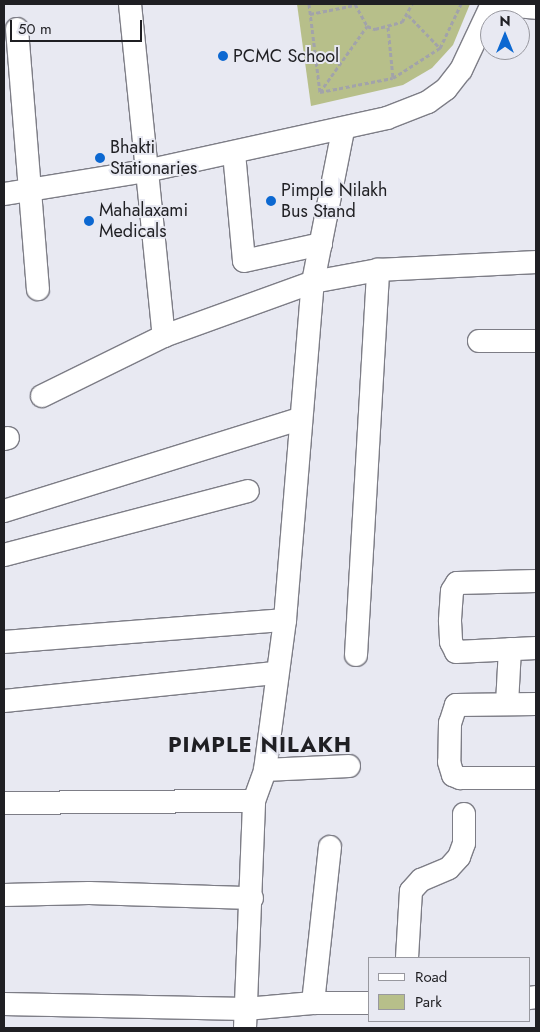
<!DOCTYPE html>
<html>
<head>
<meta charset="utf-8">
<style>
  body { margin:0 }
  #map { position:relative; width:540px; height:1032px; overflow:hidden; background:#e8e9f2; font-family:Jost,sans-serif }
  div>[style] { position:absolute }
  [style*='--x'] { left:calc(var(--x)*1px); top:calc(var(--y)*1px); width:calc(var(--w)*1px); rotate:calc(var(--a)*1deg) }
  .green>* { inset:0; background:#b7bf8a }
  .path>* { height:3px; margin-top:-1.5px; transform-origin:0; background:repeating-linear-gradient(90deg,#a2a3aa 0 4px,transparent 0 6.5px) }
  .roads { filter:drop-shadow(1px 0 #7d7d86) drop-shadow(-1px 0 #7d7d86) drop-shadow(0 1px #7d7d86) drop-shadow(0 -1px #7d7d86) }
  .minor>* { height:22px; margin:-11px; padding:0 11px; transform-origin:11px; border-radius:11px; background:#fff }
  .dots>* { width:14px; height:14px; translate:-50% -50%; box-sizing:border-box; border:2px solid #e8e9f2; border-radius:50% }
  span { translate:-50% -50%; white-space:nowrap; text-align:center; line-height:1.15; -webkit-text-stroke:4px #e8e9f2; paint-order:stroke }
  .poi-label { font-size:18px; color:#1f1f23 }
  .left { translate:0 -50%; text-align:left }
  .district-label { font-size:22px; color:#1f1f23; font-weight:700; letter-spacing:1px }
  .frame { position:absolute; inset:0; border:5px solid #1f1f23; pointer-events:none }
  .legend { position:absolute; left:368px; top:957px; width:162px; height:65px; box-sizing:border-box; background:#e8e9f2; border:1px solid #98989f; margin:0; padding:6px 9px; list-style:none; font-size:15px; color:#1f1f23 }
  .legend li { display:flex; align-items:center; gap:10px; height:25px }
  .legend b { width:25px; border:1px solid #98989f }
  .north { position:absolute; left:480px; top:10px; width:50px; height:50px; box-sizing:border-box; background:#e8e9f2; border:1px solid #98989f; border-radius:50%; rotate:0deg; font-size:14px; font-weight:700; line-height:20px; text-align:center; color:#1f1f23 }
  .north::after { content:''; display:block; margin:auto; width:18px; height:22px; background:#0c68d1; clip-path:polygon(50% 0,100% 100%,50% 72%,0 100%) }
  .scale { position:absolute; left:10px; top:20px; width:132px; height:22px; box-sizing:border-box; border:2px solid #1f1f23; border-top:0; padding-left:6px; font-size:15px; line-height:18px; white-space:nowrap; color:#1f1f23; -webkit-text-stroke:4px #e8e9f2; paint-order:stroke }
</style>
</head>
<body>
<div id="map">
  <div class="green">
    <i style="clip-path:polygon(297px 4px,470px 4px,453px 45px,432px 68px,403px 85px,311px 106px)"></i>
  </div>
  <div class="path">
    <i style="--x:309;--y:4;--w:89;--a:82.9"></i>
    <i style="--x:320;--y:92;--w:74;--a:-10.9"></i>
    <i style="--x:393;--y:78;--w:56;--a:-32.6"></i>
    <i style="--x:440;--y:48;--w:49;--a:-64.5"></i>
    <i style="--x:355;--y:4;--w:25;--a:61"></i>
    <i style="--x:367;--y:26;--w:9;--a:21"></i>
    <i style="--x:375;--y:29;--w:28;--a:-15"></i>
    <i style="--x:402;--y:22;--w:21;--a:-61"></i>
    <i style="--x:310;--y:14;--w:46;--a:-11.3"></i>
    <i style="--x:408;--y:15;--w:46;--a:45.9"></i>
    <i style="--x:388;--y:27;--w:51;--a:84.4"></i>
    <i style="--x:320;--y:92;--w:81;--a:-54.5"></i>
  </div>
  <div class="roads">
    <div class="minor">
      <i style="--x:130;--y:4;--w:334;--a:84.2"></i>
      <i style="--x:489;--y:12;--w:17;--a:-25"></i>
      <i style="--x:504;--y:5;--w:32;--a:5"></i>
      <i style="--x:17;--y:29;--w:261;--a:85.4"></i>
      <i style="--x:234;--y:153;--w:108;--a:84.7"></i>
      <i style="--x:244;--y:261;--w:79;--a:-12.4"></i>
      <i style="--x:4;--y:194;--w:144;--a:-9.2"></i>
      <i style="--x:146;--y:171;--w:247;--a:-12.4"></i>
      <i style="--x:387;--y:118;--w:44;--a:-21.3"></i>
      <i style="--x:428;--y:102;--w:22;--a:-36"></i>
      <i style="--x:446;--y:89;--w:24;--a:-52"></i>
      <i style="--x:461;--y:70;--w:73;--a:-64.8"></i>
      <i style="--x:479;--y:341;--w:57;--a:0"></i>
      <i style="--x:42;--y:396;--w:136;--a:-26.2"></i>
      <i style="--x:164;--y:336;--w:158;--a:-19.9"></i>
      <i style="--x:313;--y:282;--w:66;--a:-10.5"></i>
      <i style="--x:378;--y:270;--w:158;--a:-2.9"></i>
      <i style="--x:4;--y:439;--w:4;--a:-14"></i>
      <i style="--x:4;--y:511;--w:310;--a:-17.3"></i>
      <i style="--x:4;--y:555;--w:252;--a:-14.7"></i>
      <i style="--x:536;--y:581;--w:79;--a:178.5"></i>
      <i style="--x:457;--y:583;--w:9;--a:122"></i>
      <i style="--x:452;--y:591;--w:30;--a:94"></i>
      <i style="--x:450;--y:621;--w:21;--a:87"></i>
      <i style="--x:451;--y:642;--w:11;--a:63"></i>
      <i style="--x:456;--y:652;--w:80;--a:-2.9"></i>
      <i style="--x:4;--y:642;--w:282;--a:-4.5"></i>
      <i style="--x:356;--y:655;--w:386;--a:-86.7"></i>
      <i style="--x:4;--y:701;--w:272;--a:-5.9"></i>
      <i style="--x:507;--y:704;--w:55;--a:-86.9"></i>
      <i style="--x:536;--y:704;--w:80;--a:179.3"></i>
      <i style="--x:456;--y:705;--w:19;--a:108"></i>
      <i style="--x:450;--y:723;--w:39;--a:91"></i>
      <i style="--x:449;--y:762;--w:14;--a:73"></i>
      <i style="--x:453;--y:775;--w:8;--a:23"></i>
      <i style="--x:460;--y:778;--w:76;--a:0"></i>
      <i style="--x:265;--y:770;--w:84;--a:-2.7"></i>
      <i style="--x:4;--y:803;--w:250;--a:-0.5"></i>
      <i style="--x:4;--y:895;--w:85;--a:-1.3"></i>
      <i style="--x:89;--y:893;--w:163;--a:1.8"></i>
      <i style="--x:407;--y:958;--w:67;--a:-86.6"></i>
      <i style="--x:411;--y:891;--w:15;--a:-48"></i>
      <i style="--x:421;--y:880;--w:30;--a:-23"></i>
      <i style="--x:449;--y:868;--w:15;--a:-48"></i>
      <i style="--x:459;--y:857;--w:15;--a:-70"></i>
      <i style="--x:464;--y:843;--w:29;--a:-90"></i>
      <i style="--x:529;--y:998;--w:7;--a:-8"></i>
      <i style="--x:313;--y:1003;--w:157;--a:-83.8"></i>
      <i style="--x:4;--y:1004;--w:242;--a:1.2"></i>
      <i style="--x:246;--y:1009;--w:67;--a:-5.1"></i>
      <i style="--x:313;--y:1003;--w:56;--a:0"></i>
      <i style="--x:245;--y:1028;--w:227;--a:-87.7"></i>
      <i style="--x:254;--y:801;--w:33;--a:-70"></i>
      <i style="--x:265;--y:770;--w:151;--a:-82.4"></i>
      <i style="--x:285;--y:620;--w:339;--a:-85.3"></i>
      <i style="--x:313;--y:282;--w:155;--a:-78.8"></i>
    </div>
  </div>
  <div class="dots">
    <i style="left:223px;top:56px;background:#0c68d1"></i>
    <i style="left:100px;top:158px;background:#0c68d1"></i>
    <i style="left:271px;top:201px;background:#0c68d1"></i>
    <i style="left:89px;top:221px;background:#0c68d1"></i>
  </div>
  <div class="poi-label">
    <span class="left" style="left:233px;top:56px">PCMC School</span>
    <span class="left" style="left:110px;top:158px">Bhakti<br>Stationaries</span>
    <span class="left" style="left:281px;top:201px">Pimple Nilakh<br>Bus Stand</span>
    <span class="left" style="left:99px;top:221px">Mahalaxami<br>Medicals</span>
  </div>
  <div class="district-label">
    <span style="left:260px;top:745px">PIMPLE NILAKH</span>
  </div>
  <div class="frame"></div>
  <ul class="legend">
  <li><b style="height:6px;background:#fff"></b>Road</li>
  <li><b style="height:14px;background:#b7bf8a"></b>Park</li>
  </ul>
  <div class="north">N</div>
  <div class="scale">50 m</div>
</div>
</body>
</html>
